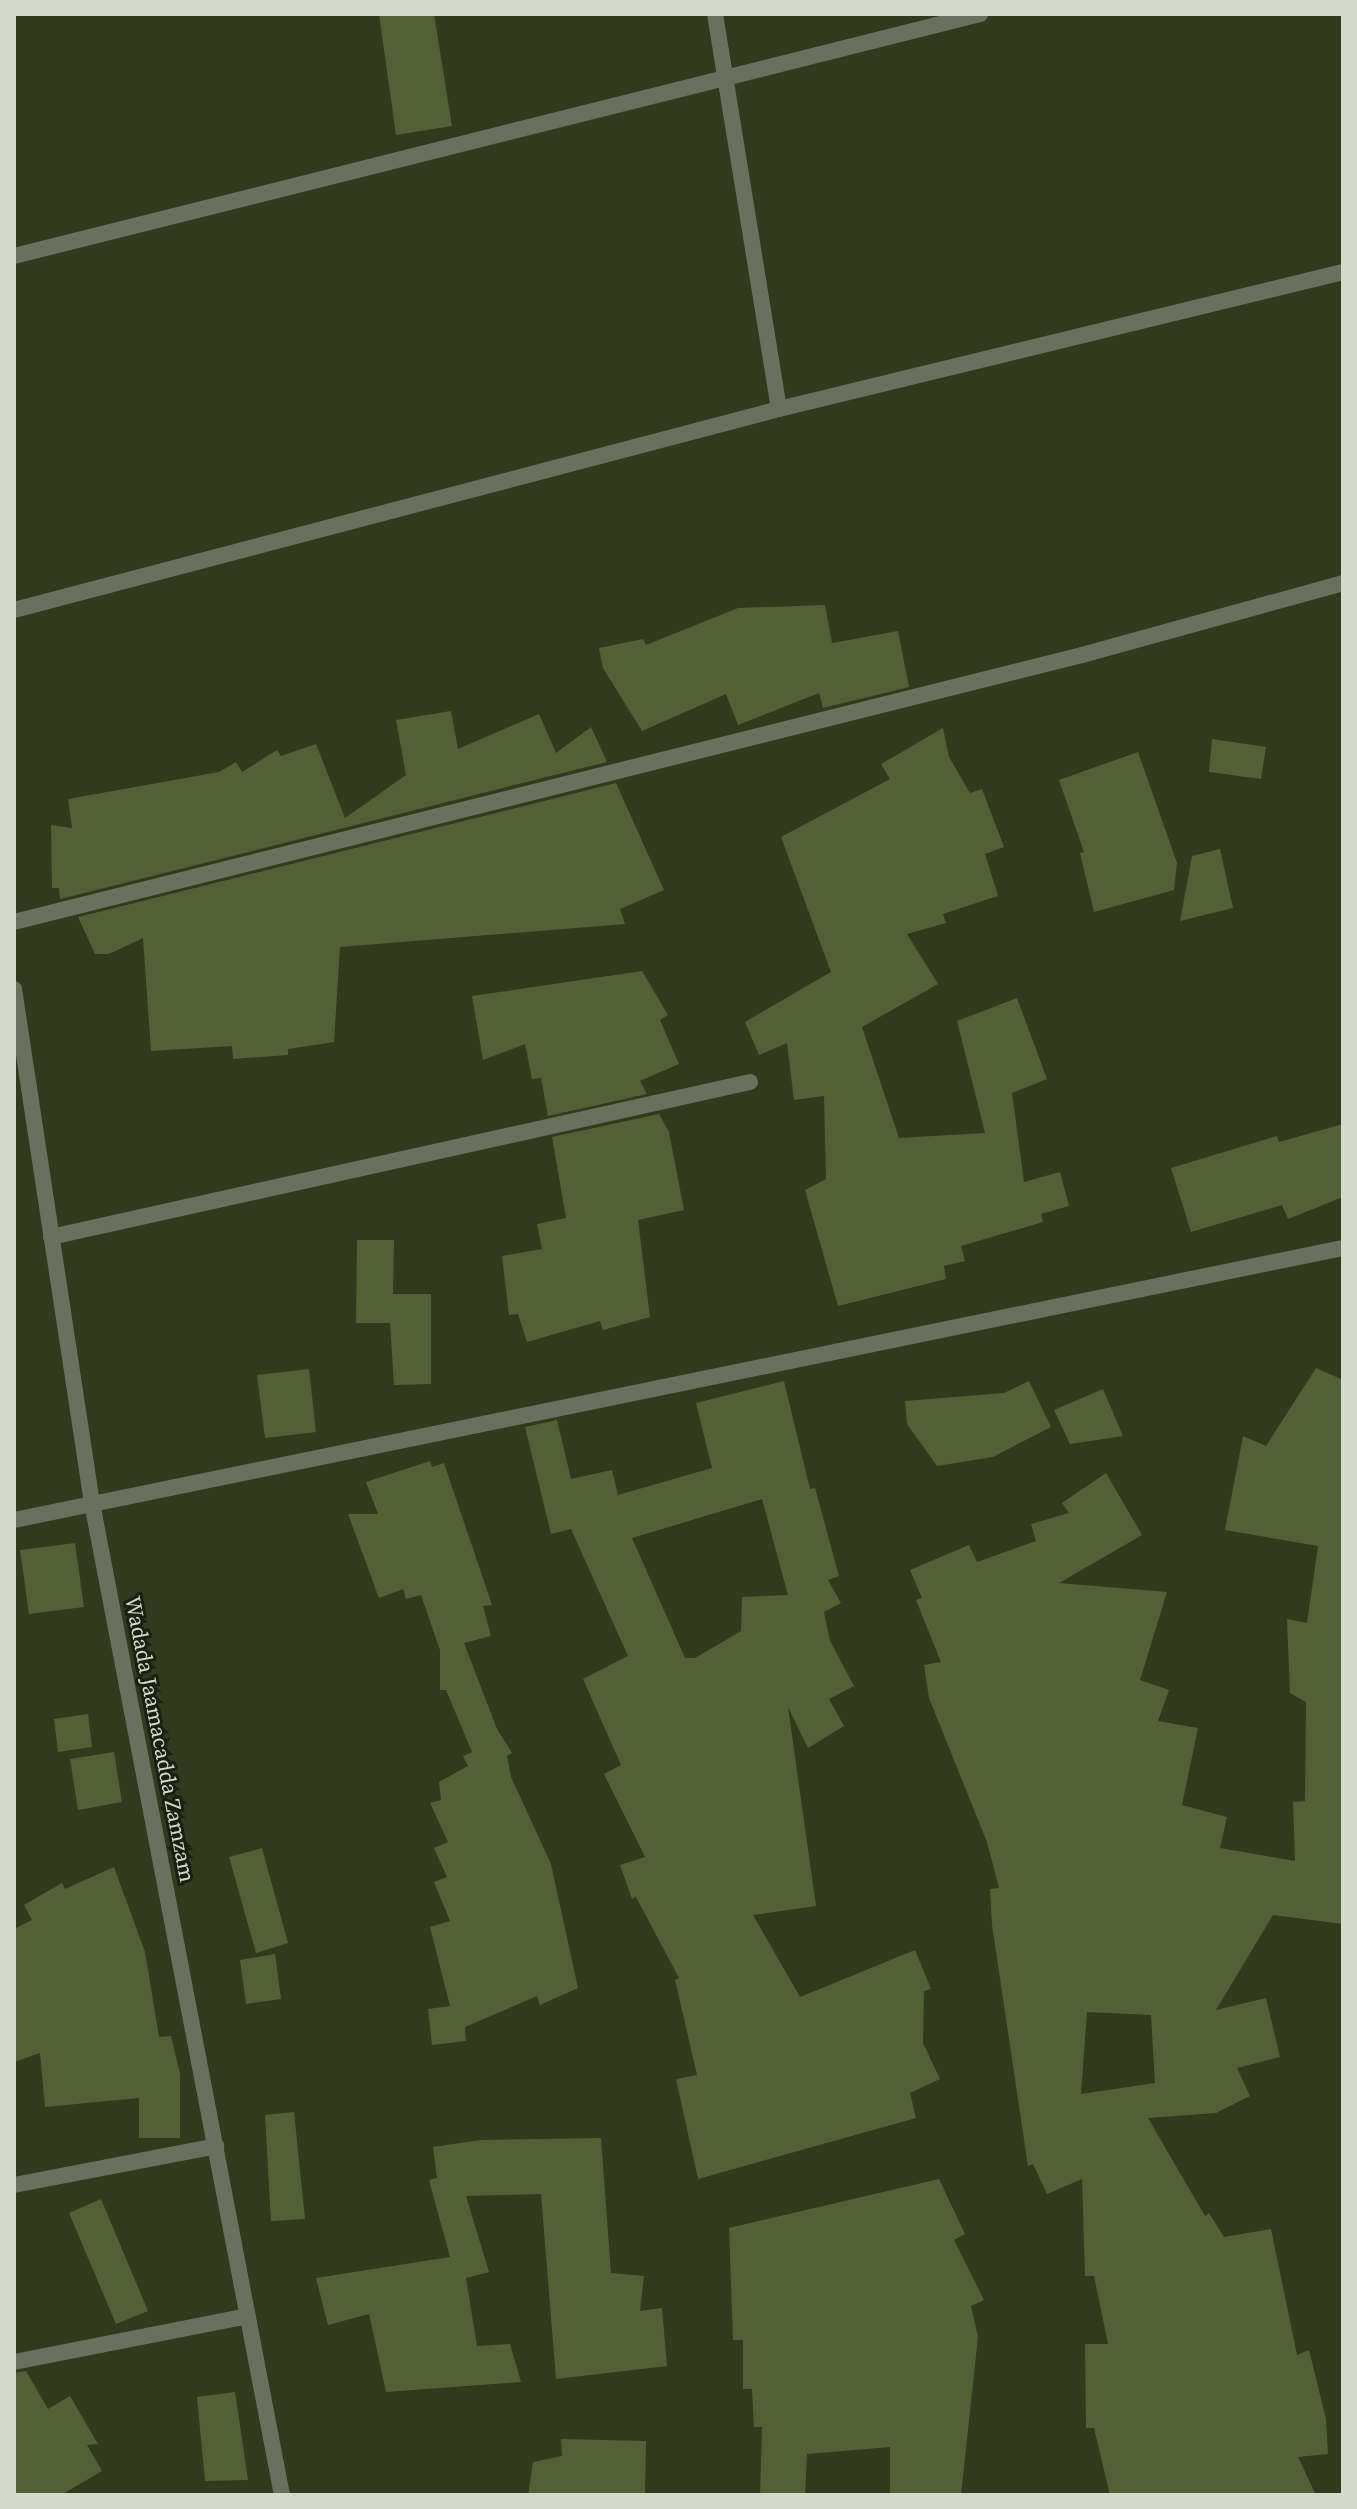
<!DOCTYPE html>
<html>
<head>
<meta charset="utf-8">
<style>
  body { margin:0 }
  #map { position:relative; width:1357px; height:2509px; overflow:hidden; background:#313a1d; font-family:"Source Serif 4",serif }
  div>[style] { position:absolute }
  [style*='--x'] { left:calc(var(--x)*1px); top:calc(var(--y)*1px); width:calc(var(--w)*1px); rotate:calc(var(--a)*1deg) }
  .building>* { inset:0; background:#536036 }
  .minor>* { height:16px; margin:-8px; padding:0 8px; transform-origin:8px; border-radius:8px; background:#6a705d }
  span { translate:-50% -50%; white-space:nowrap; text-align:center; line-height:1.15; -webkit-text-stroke:6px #1b1f12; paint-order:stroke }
  .street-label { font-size:22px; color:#d5dbca }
  .frame { position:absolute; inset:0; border:16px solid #d5dbca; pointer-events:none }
</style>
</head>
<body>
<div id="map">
  <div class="building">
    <i style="clip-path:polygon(379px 14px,434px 14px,452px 126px,396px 135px)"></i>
    <i style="clip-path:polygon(825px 605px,832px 643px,898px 631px,909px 687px,823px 708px,819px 693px,738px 725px,726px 694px,642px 731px,603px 668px,599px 648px,643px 639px,646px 645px,738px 608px)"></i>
    <i style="clip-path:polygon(451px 711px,458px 749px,539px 714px,556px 753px,591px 727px,607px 762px,60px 899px,59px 888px,52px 888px,51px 825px,72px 828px,68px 799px,219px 772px,236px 762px,242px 772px,277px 750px,281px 756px,316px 744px,345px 818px,406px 775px,396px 720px)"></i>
    <i style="clip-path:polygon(943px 728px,949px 757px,970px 793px,982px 789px,1004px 847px,985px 854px,998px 896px,943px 914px,946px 923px,907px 934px,938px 984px,862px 1027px,899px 1138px,985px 1133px,957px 1021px,1017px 998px,1047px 1079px,1012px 1093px,1024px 1182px,1060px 1172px,1069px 1206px,1041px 1214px,1043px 1222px,961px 1246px,965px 1261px,944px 1266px,946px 1279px,838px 1306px,805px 1190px,826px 1179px,824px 1096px,794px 1100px,787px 1043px,759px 1055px,745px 1022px,831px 972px,781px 837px,890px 779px,881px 764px)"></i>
    <i style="clip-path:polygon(1212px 739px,1266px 747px,1261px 779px,1209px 772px)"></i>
    <i style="clip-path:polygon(1138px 752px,1177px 863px,1174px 890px,1094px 912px,1080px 853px,1084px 852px,1059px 780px)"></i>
    <i style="clip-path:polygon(616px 783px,664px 890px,620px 909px,625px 924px,340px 947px,334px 1042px,288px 1049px,288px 1055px,233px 1059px,232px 1046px,151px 1051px,143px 938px,109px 954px,95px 954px,78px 917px)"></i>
    <i style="clip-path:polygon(1220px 849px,1233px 908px,1180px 921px,1192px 856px)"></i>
    <i style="clip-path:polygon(642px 971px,668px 1015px,660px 1020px,679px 1064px,640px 1081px,647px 1094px,548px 1116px,541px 1078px,532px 1079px,525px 1044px,483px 1060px,472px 996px)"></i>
    <i style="clip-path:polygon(659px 1114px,669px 1132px,684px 1210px,638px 1220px,650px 1317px,603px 1330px,600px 1321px,527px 1342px,518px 1314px,509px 1315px,502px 1256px,542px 1249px,537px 1224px,566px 1218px,552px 1137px)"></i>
    <i style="clip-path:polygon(1343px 1124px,1343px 1197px,1288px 1219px,1282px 1205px,1191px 1232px,1171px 1168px,1277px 1136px,1279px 1142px)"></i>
    <i style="clip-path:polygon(357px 1240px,394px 1240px,393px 1294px,431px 1294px,431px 1384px,394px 1385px,390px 1323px,356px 1323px)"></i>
    <i style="clip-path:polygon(evenodd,1316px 1368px,1343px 1380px,1343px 1924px,1273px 1915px,1216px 2010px,1266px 1998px,1280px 2057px,1237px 2068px,1250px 2096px,1216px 2113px,1148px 2118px,1205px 2216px,1209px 2213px,1224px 2237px,1271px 2229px,1297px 2355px,1309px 2350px,1326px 2419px,1328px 2454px,1298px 2457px,1316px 2495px,1110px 2495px,1094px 2428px,1086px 2428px,1085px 2344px,1108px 2344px,1094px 2276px,1085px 2276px,1082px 2179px,1047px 2194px,1033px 2164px,1028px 2166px,992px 1925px,990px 1889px,999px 1888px,987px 1842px,929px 1698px,924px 1665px,941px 1662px,916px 1600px,922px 1598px,910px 1570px,969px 1545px,977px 1562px,1036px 1541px,1031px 1524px,1069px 1513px,1062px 1503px,1106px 1473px,1142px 1535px,1059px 1583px,1167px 1592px,1140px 1680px,1169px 1690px,1158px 1721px,1198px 1728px,1182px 1805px,1227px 1817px,1220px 1848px,1295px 1861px,1293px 1802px,1305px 1801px,1306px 1702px,1290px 1693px,1287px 1619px,1307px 1623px,1318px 1546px,1225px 1530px,1243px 1436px,1266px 1446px,1316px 1368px,1087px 2012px,1151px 2015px,1155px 2083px,1081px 2094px,1087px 2012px)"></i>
    <i style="clip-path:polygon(309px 1369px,316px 1432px,265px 1438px,257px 1375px)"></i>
    <i style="clip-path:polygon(evenodd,784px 1381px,810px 1489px,815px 1488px,839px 1576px,828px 1580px,841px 1603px,824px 1612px,830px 1641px,854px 1686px,829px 1699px,844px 1726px,808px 1748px,788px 1707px,816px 1906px,753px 1915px,800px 1997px,915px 1950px,931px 1989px,924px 1991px,923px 2043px,940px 2079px,910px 2093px,916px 2118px,698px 2179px,676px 2079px,697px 2075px,675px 1980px,679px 1978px,636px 1897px,632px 1899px,620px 1865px,645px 1857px,604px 1774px,621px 1765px,583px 1679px,628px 1656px,571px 1529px,551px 1534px,525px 1427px,557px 1420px,571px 1479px,612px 1470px,618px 1495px,712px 1468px,696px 1403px,784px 1381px,762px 1499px,788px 1595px,742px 1597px,741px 1631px,695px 1658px,685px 1658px,632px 1538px,762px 1499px)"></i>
    <i style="clip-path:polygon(1029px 1381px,1051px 1427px,993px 1457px,937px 1466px,907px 1424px,905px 1401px,1004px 1393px)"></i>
    <i style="clip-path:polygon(1103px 1389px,1123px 1436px,1070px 1444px,1054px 1410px)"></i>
    <i style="clip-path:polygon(430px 1461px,432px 1467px,444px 1463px,492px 1605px,483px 1606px,491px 1636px,464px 1643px,497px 1729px,512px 1753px,507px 1756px,511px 1777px,551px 1864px,578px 1988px,540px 2005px,537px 1996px,465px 2027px,466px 2041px,432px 2045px,428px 2009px,450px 2006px,430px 1927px,450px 1921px,434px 1882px,447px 1877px,434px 1848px,448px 1842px,430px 1803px,441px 1800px,439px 1782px,468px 1766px,463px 1756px,472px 1752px,446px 1690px,440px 1690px,440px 1650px,421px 1595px,406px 1599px,403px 1589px,379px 1598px,348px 1514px,378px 1514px,366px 1482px)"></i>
    <i style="clip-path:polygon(75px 1543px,84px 1607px,29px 1614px,20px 1550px)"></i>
    <i style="clip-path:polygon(88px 1714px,92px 1747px,58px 1752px,54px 1719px)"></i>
    <i style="clip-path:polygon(114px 1752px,122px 1802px,78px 1810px,70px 1759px)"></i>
    <i style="clip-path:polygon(262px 1848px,288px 1943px,256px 1953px,229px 1857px)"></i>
    <i style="clip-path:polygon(114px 1867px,145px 1952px,159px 2037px,171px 2036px,180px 2074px,180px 2138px,139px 2138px,139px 2098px,45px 2107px,40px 2053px,14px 2062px,14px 1929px,32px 1920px,24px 1905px,62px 1883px,65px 1889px)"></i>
    <i style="clip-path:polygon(275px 1954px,281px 1999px,246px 2004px,240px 1960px)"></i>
    <i style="clip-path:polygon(294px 2112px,305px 2219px,271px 2221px,265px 2115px)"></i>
    <i style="clip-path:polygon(601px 2138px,611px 2273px,644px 2276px,640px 2311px,662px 2308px,667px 2366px,556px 2379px,541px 2194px,466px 2196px,489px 2272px,466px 2278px,477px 2346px,510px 2344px,521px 2382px,386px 2392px,369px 2314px,328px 2325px,316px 2278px,450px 2257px,429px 2180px,437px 2178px,433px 2147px,480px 2140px)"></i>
    <i style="clip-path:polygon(939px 2179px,965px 2234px,954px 2240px,984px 2300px,971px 2306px,978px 2337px,961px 2495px,890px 2495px,890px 2447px,807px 2454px,805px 2495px,760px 2495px,762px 2427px,754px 2427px,752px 2389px,743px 2389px,743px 2340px,733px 2340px,729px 2228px)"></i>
    <i style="clip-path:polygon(101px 2199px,148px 2311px,116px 2324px,69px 2213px)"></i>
    <i style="clip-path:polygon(26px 2371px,48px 2409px,70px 2396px,98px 2444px,87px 2445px,102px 2471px,61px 2495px,14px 2495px,14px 2373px)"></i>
    <i style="clip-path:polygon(235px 2392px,248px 2480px,205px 2481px,197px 2397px)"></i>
    <i style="clip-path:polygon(561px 2439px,646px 2441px,645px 2495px,528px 2495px,533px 2462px,562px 2456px)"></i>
  </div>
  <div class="minor">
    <i style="--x:715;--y:14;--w:400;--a:80.8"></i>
    <i style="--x:14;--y:256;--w:996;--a:-14.06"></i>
    <i style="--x:14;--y:610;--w:791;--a:-14.72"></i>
    <i style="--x:779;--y:409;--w:580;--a:-13.65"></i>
    <i style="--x:14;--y:922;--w:1101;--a:-14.04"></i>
    <i style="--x:1082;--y:655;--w:271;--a:-15.4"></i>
    <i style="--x:14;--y:989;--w:520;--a:81.37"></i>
    <i style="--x:92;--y:1503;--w:1010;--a:79.16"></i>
    <i style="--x:51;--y:1237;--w:716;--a:-12.5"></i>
    <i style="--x:14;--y:1520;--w:1357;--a:-11.57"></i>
    <i style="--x:14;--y:2185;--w:206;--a:-10.9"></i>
    <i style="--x:14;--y:2362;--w:238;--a:-11.1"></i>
  </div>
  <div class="street-label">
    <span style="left:160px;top:1739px;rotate:79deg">Wadada Jaamacadda Zamzam</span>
  </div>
  <div class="frame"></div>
</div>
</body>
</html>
